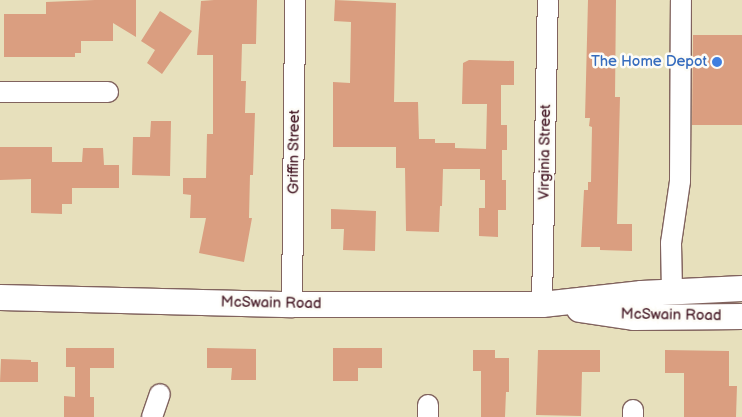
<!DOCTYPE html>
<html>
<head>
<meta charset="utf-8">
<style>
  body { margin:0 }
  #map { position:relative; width:742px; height:417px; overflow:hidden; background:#e7e0bc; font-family:"Balsamiq Sans",sans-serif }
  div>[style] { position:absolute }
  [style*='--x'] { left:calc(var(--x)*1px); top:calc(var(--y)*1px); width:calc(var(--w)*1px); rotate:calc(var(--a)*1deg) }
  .building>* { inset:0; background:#da9e80 }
  .roads { filter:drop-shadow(1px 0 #81635e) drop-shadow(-1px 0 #81635e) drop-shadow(0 1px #81635e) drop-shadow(0 -1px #81635e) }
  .minor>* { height:20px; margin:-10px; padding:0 10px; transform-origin:10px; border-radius:10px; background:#fff }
  .major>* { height:25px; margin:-12.5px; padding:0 12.5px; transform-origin:12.5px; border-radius:12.5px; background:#fff }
  .dots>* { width:14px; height:14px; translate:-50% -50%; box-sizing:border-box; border:2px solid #fdfcf7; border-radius:50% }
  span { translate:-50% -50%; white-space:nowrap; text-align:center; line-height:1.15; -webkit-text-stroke:5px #fdfcf7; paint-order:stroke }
  .shop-label { font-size:15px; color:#366cbe }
  .right { translate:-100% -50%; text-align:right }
  .street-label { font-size:15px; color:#4a1f2b }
</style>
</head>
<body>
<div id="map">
  <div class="building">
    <i style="clip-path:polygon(95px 0,136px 0,136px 37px,113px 23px,113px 41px,81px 41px,81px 53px,75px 53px,75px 57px,4px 57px,4px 14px,46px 14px,46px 2px)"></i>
    <i style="clip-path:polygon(214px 0,257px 0,256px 44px,242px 44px,241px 81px,246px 81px,245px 113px,255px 113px,253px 175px,250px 175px,249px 218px,252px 218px,244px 262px,199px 253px,206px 218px,190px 218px,191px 195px,183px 194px,183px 178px,206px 178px,207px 134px,213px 134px,213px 55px,197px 55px,201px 1px)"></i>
    <i style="clip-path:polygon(335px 0,396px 3px,394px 102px,418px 102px,419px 139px,435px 139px,435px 143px,455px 143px,455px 148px,486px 149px,487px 104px,462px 104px,463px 63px,469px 60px,514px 61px,514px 85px,501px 85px,501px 125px,507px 125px,507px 150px,502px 150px,502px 180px,506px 180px,506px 210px,498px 210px,498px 237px,479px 236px,479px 208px,485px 208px,485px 180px,480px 180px,480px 169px,443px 169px,442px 206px,440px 206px,439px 232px,406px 231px,405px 168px,396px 168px,396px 147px,333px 147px,333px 82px,350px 83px,351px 22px,334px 21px)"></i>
    <i style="clip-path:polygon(588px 0,616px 0,615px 97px,620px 97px,617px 224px,632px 224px,632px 251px,600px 250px,600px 247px,581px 247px,584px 190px,588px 190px,588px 182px,591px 182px,592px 127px,589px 126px,590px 118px,585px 118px)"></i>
    <i style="clip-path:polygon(160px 11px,192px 31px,162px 74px,147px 63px,155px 50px,141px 41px)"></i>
    <i style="clip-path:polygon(693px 35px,742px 35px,742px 125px,692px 125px)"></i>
    <i style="clip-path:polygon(151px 121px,171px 121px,170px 176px,132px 175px,133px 137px,150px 137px)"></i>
    <i style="clip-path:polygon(0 147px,52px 147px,52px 162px,82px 162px,83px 148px,103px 148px,104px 165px,119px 165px,119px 188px,72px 188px,72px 204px,62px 204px,62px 214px,31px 213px,31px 179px,0 180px)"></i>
    <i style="clip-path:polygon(331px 209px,376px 211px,375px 251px,343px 250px,344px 229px,331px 229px)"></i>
    <i style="clip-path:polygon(66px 348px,114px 348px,114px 368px,90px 368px,90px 397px,94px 397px,94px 417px,64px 417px,64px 396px,75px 397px,75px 367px,66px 367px)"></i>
    <i style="clip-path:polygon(207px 348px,256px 349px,256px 380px,231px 380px,232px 368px,207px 368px)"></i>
    <i style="clip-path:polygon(333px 348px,382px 348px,382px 368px,358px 368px,358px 381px,333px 381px)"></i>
    <i style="clip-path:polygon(473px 350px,495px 350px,495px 358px,509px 358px,509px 392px,506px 392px,505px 417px,481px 417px,481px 371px,473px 371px)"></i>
    <i style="clip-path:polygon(538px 350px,600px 350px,600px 372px,582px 372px,581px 416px,536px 415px)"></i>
    <i style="clip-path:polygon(665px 350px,729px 351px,729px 386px,737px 386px,736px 417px,684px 417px,684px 373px,665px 373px)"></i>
    <i style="clip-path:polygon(1px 359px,31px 360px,31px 362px,38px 362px,38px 382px,0 382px)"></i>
  </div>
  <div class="roads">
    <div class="minor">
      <i style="--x:0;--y:92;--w:108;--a:0"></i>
      <i style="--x:672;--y:291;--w:48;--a:-91.2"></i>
      <i style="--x:671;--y:243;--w:63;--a:-81.7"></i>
      <i style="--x:680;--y:181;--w:181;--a:-89.7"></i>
      <i style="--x:292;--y:304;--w:304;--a:-89.4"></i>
      <i style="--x:542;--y:304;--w:304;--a:-88.9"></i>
      <i style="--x:633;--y:410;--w:7;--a:90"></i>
      <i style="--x:152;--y:417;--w:24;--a:-71"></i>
      <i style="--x:428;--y:417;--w:12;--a:-90"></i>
    </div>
    <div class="major">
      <i style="--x:0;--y:297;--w:292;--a:1.4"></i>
      <i style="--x:292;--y:304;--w:250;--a:0"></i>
      <i style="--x:542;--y:304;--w:100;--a:-6.3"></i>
      <i style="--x:641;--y:293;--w:101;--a:-2.8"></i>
      <i style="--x:579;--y:309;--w:56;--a:8.3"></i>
      <i style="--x:634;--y:317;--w:108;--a:-0.5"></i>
    </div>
  </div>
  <div class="dots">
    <i style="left:717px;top:62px;background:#3f7fe0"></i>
  </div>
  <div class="shop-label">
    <span class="right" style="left:707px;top:62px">The Home Depot</span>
  </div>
  <div class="street-label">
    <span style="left:294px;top:152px;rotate:-89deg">Griffin Street</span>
    <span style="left:545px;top:152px;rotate:-89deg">Virginia Street</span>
    <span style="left:271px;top:303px;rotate:1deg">McSwain Road</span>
    <span style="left:671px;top:315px;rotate:1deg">McSwain Road</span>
  </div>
</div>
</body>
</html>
